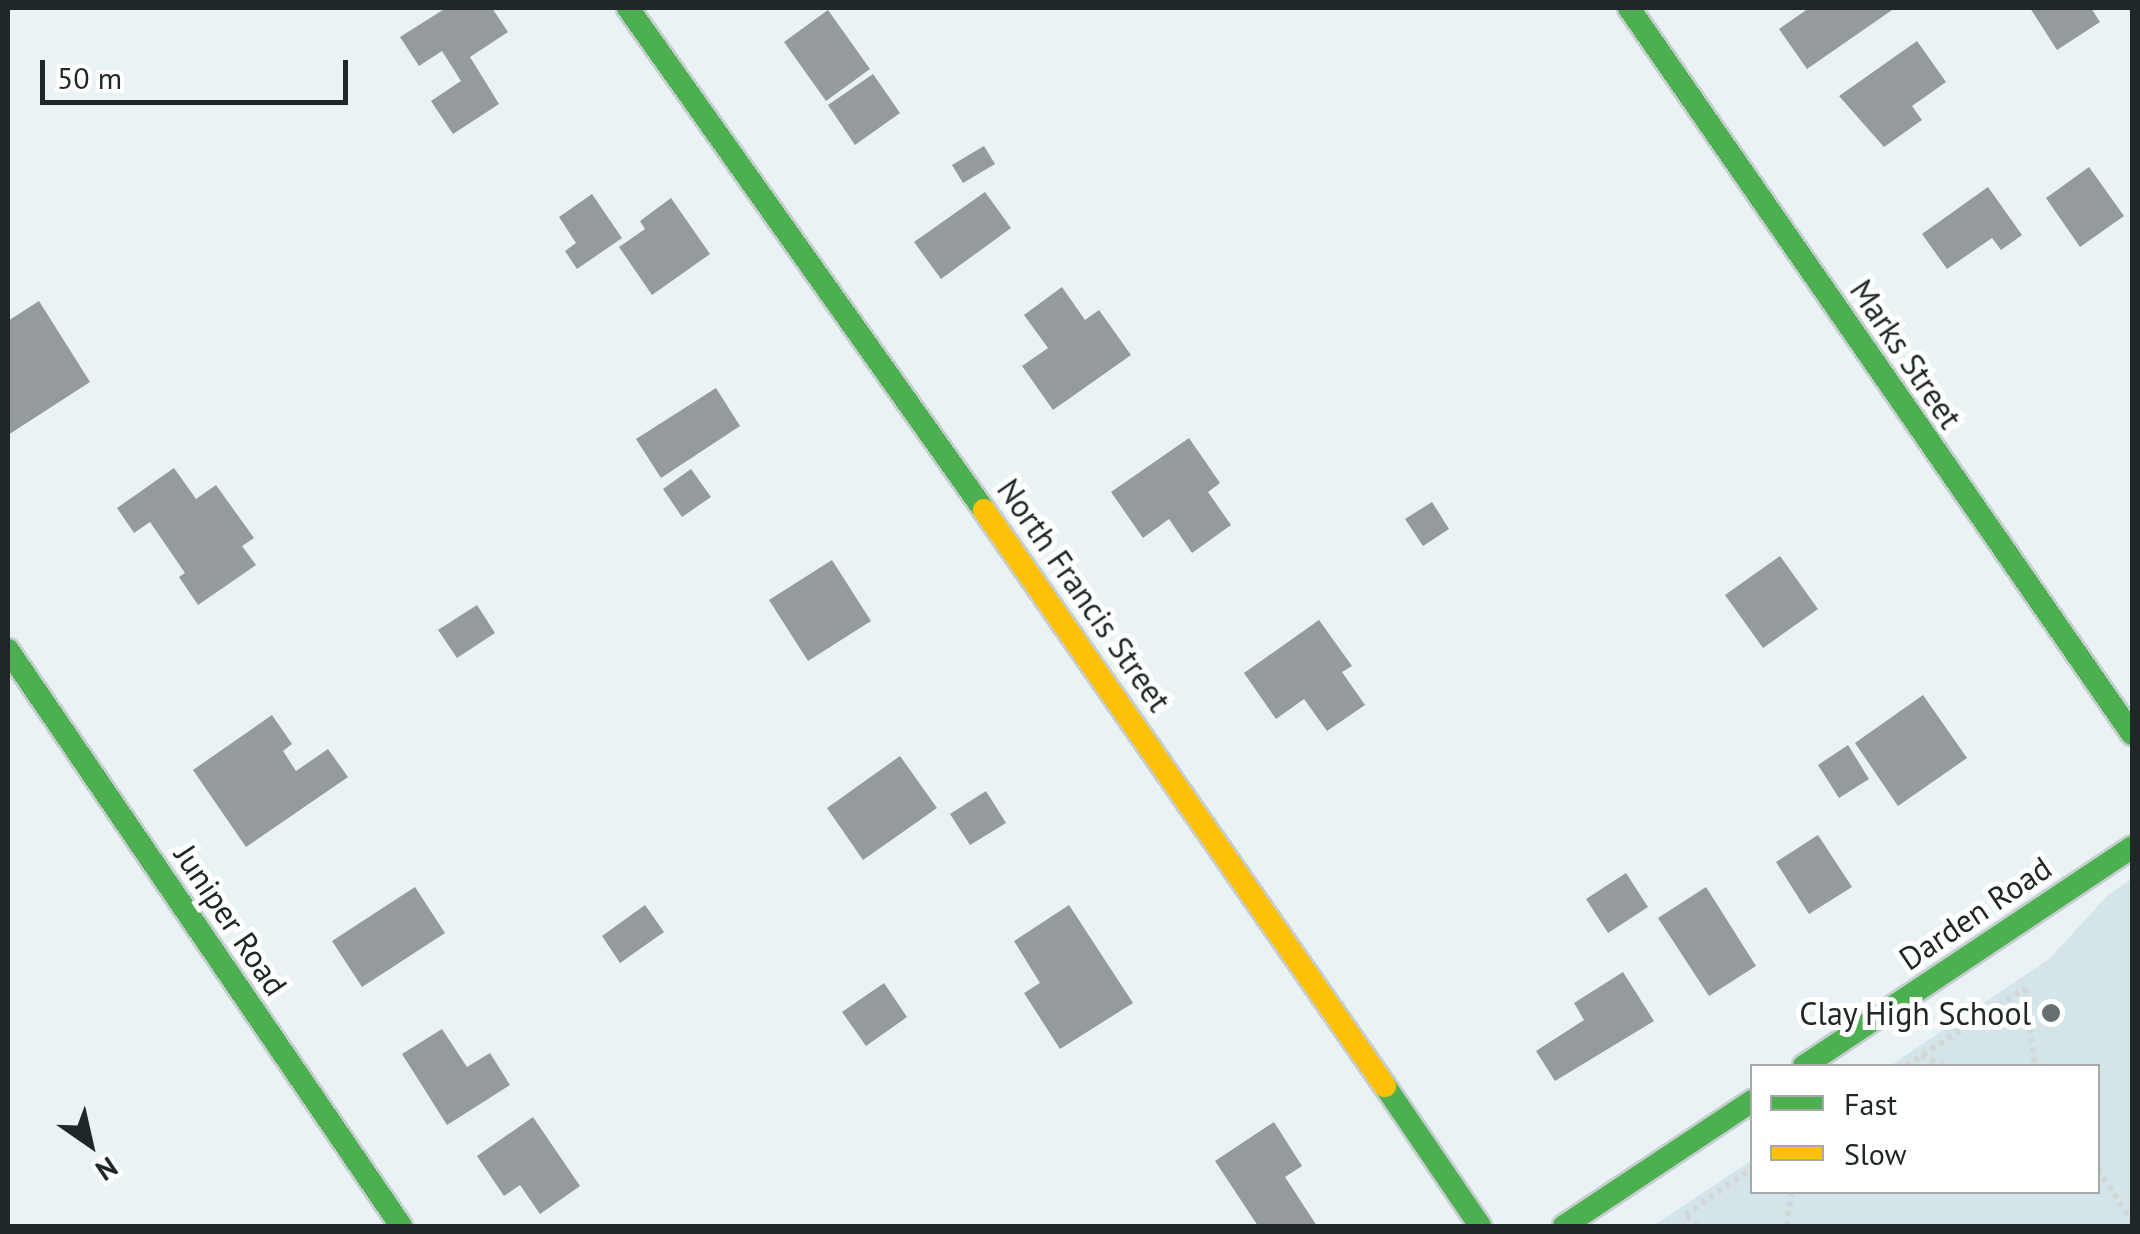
<!DOCTYPE html>
<html>
<head>
<meta charset="utf-8">
<style>
  body { margin:0 }
  #map { position:relative; width:2140px; height:1234px; overflow:hidden; background:#e9f2f4; font-family:"PT Sans",sans-serif }
  div>[style] { position:absolute }
  [style*='--x'] { left:calc(var(--x)*1px); top:calc(var(--y)*1px); width:calc(var(--w)*1px); rotate:calc(var(--a)*1deg) }
  .built>* { inset:0; background:#d4e5e9 }
  .building>* { inset:0; background:#959b9d }
  .path>* { height:6px; margin-top:-3px; transform-origin:0; background:repeating-linear-gradient(90deg,#d3d6d6 0 5px,transparent 0 10px) }
  .roads { filter:drop-shadow(2px 0 #c6ced0) drop-shadow(-2px 0 #c6ced0) drop-shadow(0 2px #c6ced0) drop-shadow(0 -2px #c6ced0) }
  .fast>* { height:22px; margin:-11px; padding:0 11px; transform-origin:11px; border-radius:11px; background:#4caf50 }
  .slow>* { height:22px; margin:-11px; padding:0 11px; transform-origin:11px; border-radius:11px; background:#ffc107 }
  .dots>* { width:28px; height:28px; translate:-50% -50%; box-sizing:border-box; border:5px solid #fff; border-radius:50% }
  span { translate:-50% -50%; white-space:nowrap; text-align:center; line-height:1.15; -webkit-text-stroke:10px #fff; paint-order:stroke }
  .street-label { font-size:32px; color:#202728 }
  .poi-label { font-size:32px; color:#202728 }
  .right { translate:-100% -50%; text-align:right }
  .frame { position:absolute; inset:0; border:10px solid #202728; pointer-events:none }
  .legend { position:absolute; left:1750px; top:1064px; width:350px; height:130px; box-sizing:border-box; background:#fff; border:2px solid #a6a9a9; margin:0; padding:12px 18px; list-style:none; font-size:30px; color:#202728 }
  .legend li { display:flex; align-items:center; gap:20px; height:50px }
  .legend b { width:50px; border:2px solid #a6a9a9 }
  .north { position:absolute; left:40px; top:1094px; width:100px; height:100px; -webkit-text-stroke:8px #fff; paint-order:stroke; rotate:146deg; font-size:28px; font-weight:700; line-height:40px; text-align:center; color:#202728 }
  .north::after { content:''; display:block; margin:auto; width:35px; height:45px; background:#202728; clip-path:polygon(50% 0,100% 100%,50% 72%,0 100%) }
  .scale { position:absolute; left:40px; top:60px; width:308px; height:45px; box-sizing:border-box; border:5px solid #202728; border-top:0; padding-left:12px; font-size:30px; line-height:35px; white-space:nowrap; color:#202728; -webkit-text-stroke:8px #fff; paint-order:stroke }
</style>
</head>
<body>
<div id="map">
  <div class="built">
    <i style="clip-path:polygon(2132px 879px,2132px 1226px,1653px 1226px,1752px 1160px,1752px 1192px,2098px 1192px,2098px 1066px,1890px 1066px,2049px 959px,2108px 895px)"></i>
  </div>
  <div class="building">
    <i style="clip-path:polygon(446px 8px,492px 8px,508px 32px,470px 57px,499px 104px,453px 134px,431px 101px,461px 81px,442px 51px,419px 66px,400px 37px)"></i>
    <i style="clip-path:polygon(1809px 8px,1895px 8px,1807px 69px,1779px 29px)"></i>
    <i style="clip-path:polygon(2030px 8px,2091px 8px,2100px 22px,2057px 50px)"></i>
    <i style="clip-path:polygon(828px 10px,870px 69px,826px 101px,784px 42px)"></i>
    <i style="clip-path:polygon(1917px 41px,1946px 82px,1912px 106px,1922px 120px,1884px 147px,1839px 96px)"></i>
    <i style="clip-path:polygon(873px 74px,900px 113px,855px 145px,828px 105px)"></i>
    <i style="clip-path:polygon(984px 146px,995px 164px,963px 183px,952px 165px)"></i>
    <i style="clip-path:polygon(2089px 167px,2124px 216px,2080px 247px,2046px 198px)"></i>
    <i style="clip-path:polygon(1988px 187px,2022px 235px,2001px 250px,1992px 238px,1947px 269px,1922px 234px)"></i>
    <i style="clip-path:polygon(985px 192px,1011px 228px,941px 279px,914px 242px)"></i>
    <i style="clip-path:polygon(592px 194px,622px 238px,577px 269px,565px 251px,576px 243px,559px 217px)"></i>
    <i style="clip-path:polygon(671px 198px,710px 254px,652px 295px,619px 247px,645px 229px,640px 221px)"></i>
    <i style="clip-path:polygon(1062px 287px,1085px 320px,1099px 310px,1131px 355px,1053px 410px,1022px 366px,1048px 348px,1024px 315px)"></i>
    <i style="clip-path:polygon(39px 301px,90px 382px,8px 435px,8px 321px)"></i>
    <i style="clip-path:polygon(716px 388px,740px 426px,661px 478px,636px 439px)"></i>
    <i style="clip-path:polygon(1189px 438px,1220px 483px,1208px 492px,1231px 525px,1192px 553px,1169px 519px,1143px 538px,1111px 492px)"></i>
    <i style="clip-path:polygon(174px 468px,196px 499px,216px 485px,254px 538px,242px 546px,256px 565px,198px 605px,179px 577px,185px 573px,150px 522px,134px 533px,117px 508px)"></i>
    <i style="clip-path:polygon(691px 469px,711px 497px,682px 517px,663px 489px)"></i>
    <i style="clip-path:polygon(1432px 502px,1449px 529px,1423px 546px,1405px 519px)"></i>
    <i style="clip-path:polygon(1780px 556px,1818px 609px,1763px 648px,1725px 595px)"></i>
    <i style="clip-path:polygon(832px 560px,871px 621px,808px 661px,769px 600px)"></i>
    <i style="clip-path:polygon(477px 605px,495px 633px,457px 658px,438px 630px)"></i>
    <i style="clip-path:polygon(1319px 620px,1352px 666px,1342px 672px,1365px 705px,1327px 731px,1304px 699px,1276px 719px,1244px 673px)"></i>
    <i style="clip-path:polygon(1923px 695px,1967px 758px,1898px 806px,1855px 743px)"></i>
    <i style="clip-path:polygon(272px 715px,292px 744px,283px 751px,296px 771px,328px 749px,348px 777px,246px 847px,193px 770px)"></i>
    <i style="clip-path:polygon(1848px 745px,1869px 779px,1839px 798px,1818px 765px)"></i>
    <i style="clip-path:polygon(900px 756px,937px 808px,863px 860px,827px 808px)"></i>
    <i style="clip-path:polygon(986px 791px,1006px 823px,970px 845px,950px 814px)"></i>
    <i style="clip-path:polygon(1818px 835px,1852px 887px,1809px 914px,1776px 862px)"></i>
    <i style="clip-path:polygon(1626px 873px,1648px 907px,1608px 933px,1586px 899px)"></i>
    <i style="clip-path:polygon(415px 887px,445px 933px,362px 987px,332px 941px)"></i>
    <i style="clip-path:polygon(1706px 887px,1756px 966px,1709px 996px,1658px 918px)"></i>
    <i style="clip-path:polygon(645px 905px,664px 932px,620px 963px,602px 936px)"></i>
    <i style="clip-path:polygon(1069px 905px,1133px 1003px,1060px 1049px,1024px 993px,1040px 983px,1014px 941px)"></i>
    <i style="clip-path:polygon(1623px 972px,1654px 1021px,1555px 1081px,1536px 1051px,1584px 1020px,1574px 1003px)"></i>
    <i style="clip-path:polygon(884px 983px,907px 1017px,866px 1046px,842px 1012px)"></i>
    <i style="clip-path:polygon(442px 1029px,467px 1067px,490px 1053px,510px 1085px,447px 1125px,402px 1054px)"></i>
    <i style="clip-path:polygon(533px 1117px,580px 1186px,540px 1214px,520px 1185px,504px 1196px,477px 1156px)"></i>
    <i style="clip-path:polygon(1274px 1122px,1302px 1166px,1285px 1177px,1317px 1226px,1258px 1226px,1215px 1161px)"></i>
  </div>
  <div class="path">
    <i style="--x:1921;--y:1056;--w:28;--a:21"></i>
    <i style="--x:1906;--y:1066;--w:142;--a:-33.2"></i>
    <i style="--x:2025;--y:988;--w:79;--a:82.7"></i>
    <i style="--x:2098;--y:1169;--w:63;--a:57.3"></i>
    <i style="--x:1698;--y:1226;--w:17;--a:-140"></i>
    <i style="--x:1685;--y:1215;--w:82;--a:-35"></i>
    <i style="--x:1786;--y:1226;--w:35;--a:-80"></i>
  </div>
  <div class="roads">
    <div class="fast">
      <i style="--x:628;--y:8;--w:615;--a:54.66"></i>
      <i style="--x:1629;--y:8;--w:883;--a:55.28"></i>
      <i style="--x:8;--y:650;--w:697;--a:55.69"></i>
      <i style="--x:1804;--y:1066;--w:394;--a:-33.7"></i>
      <i style="--x:1385;--y:1086;--w:169;--a:55.8"></i>
      <i style="--x:1564;--y:1226;--w:226;--a:-33.6"></i>
    </div>
    <div class="slow">
      <i style="--x:984;--y:510;--w:702;--a:55.16"></i>
    </div>
  </div>
  <div class="dots">
    <i style="left:2051px;top:1013px;background:#666e6f"></i>
  </div>
  <div class="street-label">
    <span style="left:1906px;top:354px;rotate:56deg">Marks Street</span>
    <span style="left:1084px;top:595px;rotate:55deg">North Francis Street</span>
    <span style="left:1975px;top:913px;rotate:-34deg">Darden Road</span>
    <span style="left:231px;top:920px;rotate:56deg">Juniper Road</span>
  </div>
  <div class="poi-label">
    <span class="right" style="left:2031px;top:1013px">Clay High School</span>
  </div>
  <div class="frame"></div>
  <ul class="legend">
  <li><b style="height:12px;background:#4caf50"></b>Fast</li>
  <li><b style="height:12px;background:#ffc107"></b>Slow</li>
  </ul>
  <div class="north">N</div>
  <div class="scale">50 m</div>
</div>
</body>
</html>
